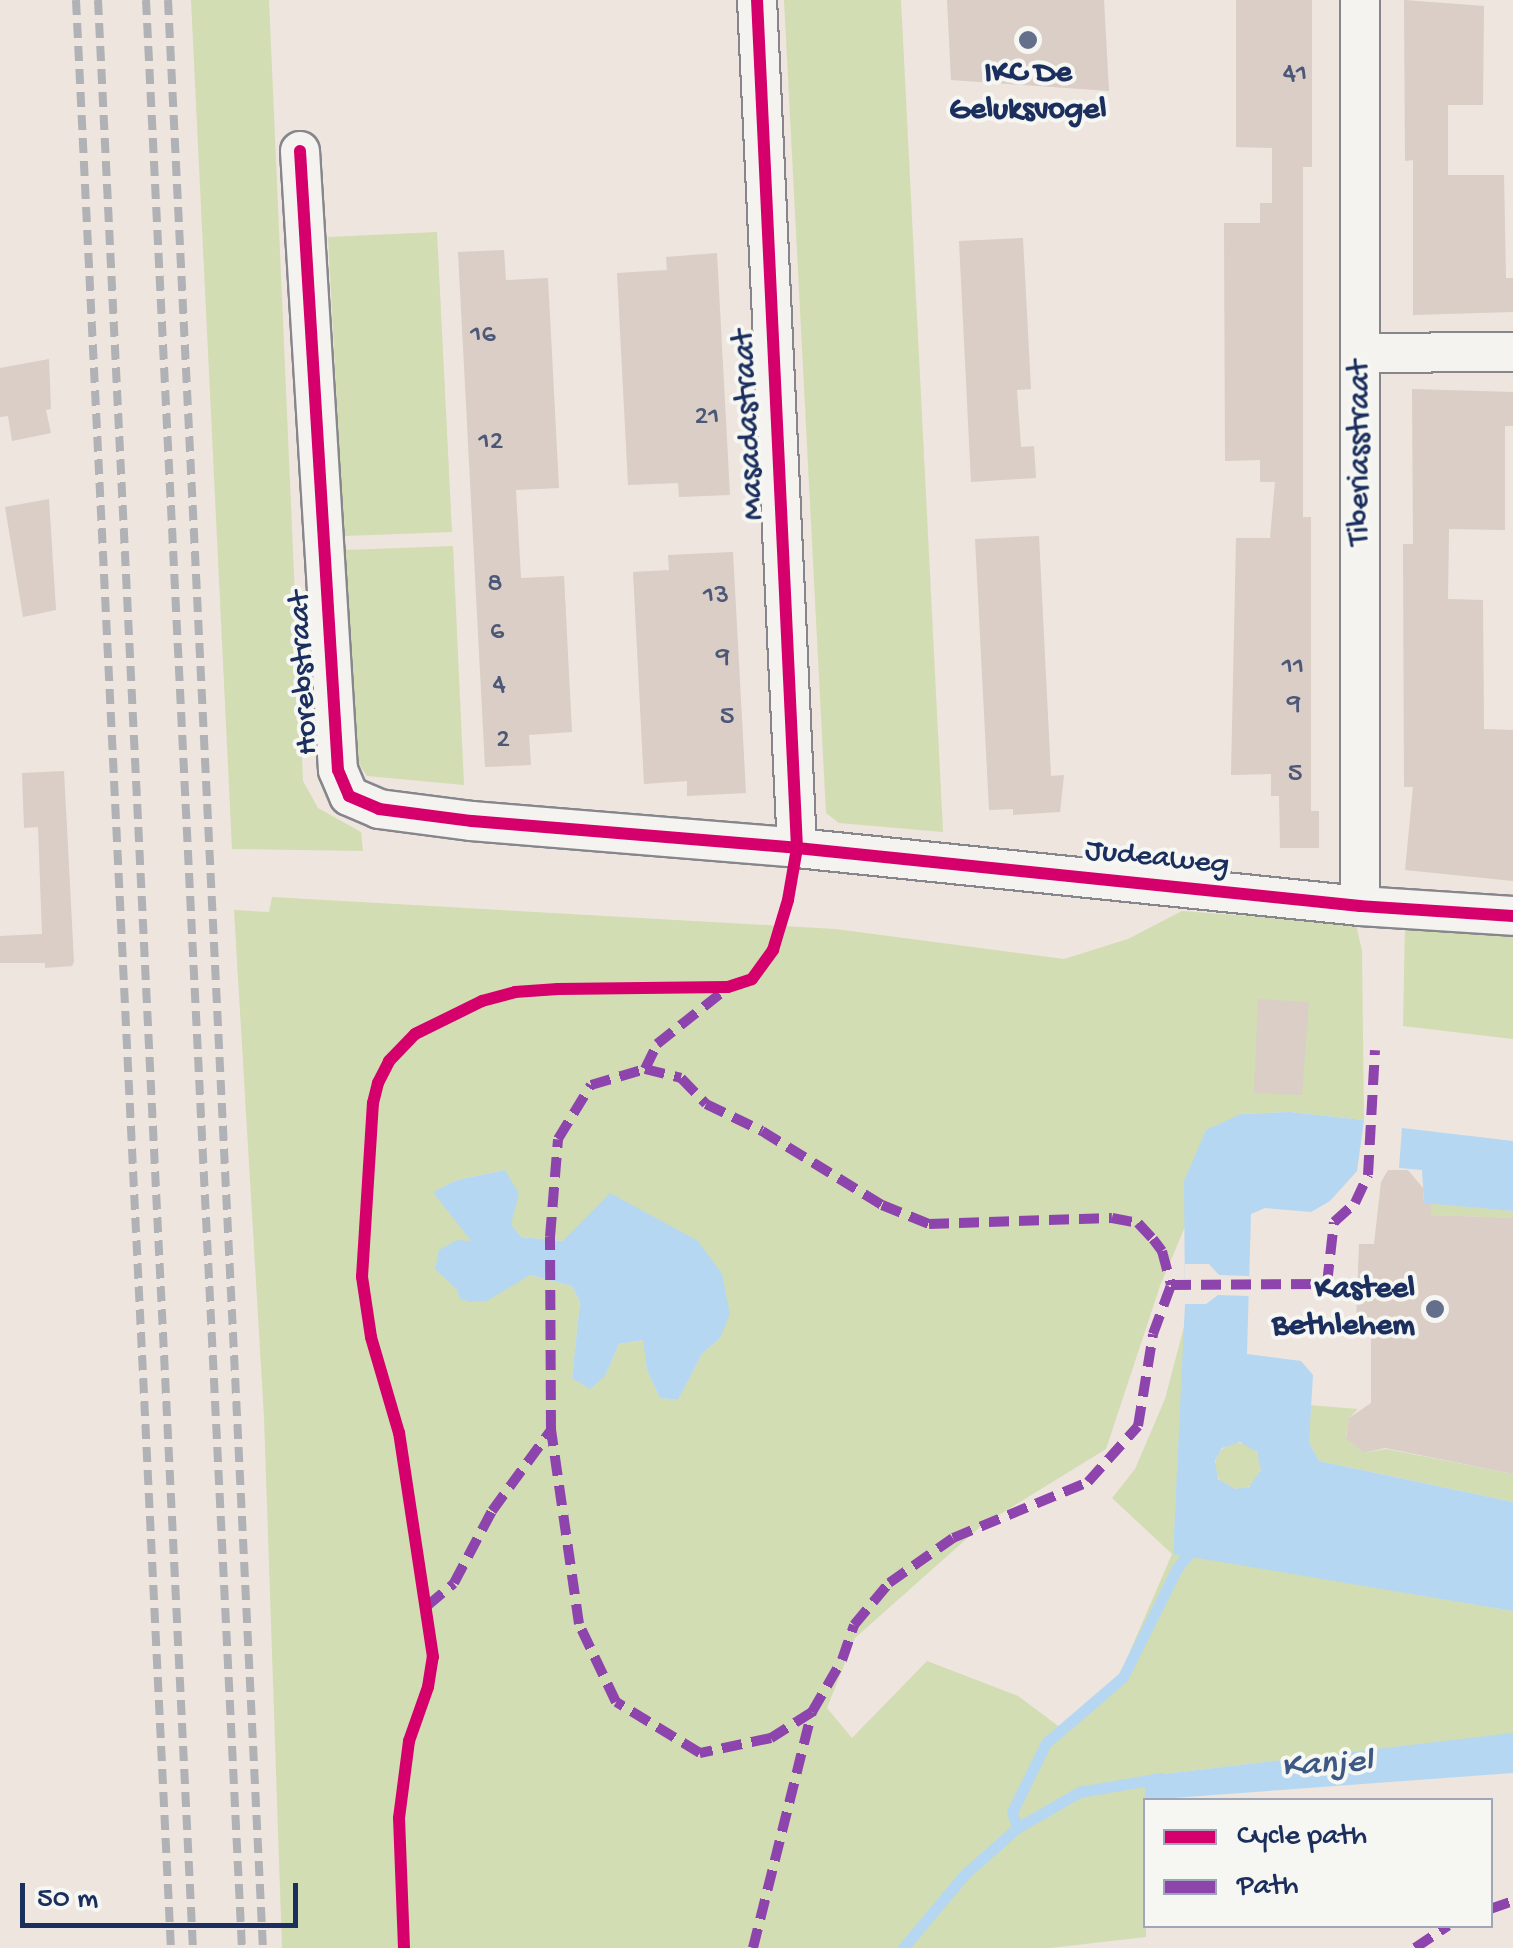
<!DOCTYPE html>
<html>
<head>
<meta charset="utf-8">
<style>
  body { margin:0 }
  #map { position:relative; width:1513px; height:1948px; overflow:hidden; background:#ede5de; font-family:"Gochi Hand",sans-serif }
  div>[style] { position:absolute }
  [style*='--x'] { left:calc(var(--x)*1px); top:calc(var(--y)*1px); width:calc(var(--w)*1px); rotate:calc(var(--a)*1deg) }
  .green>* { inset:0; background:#d2ddb3 }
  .round { border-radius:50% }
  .water>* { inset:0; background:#b5d7f2 }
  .pier>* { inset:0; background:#ede5de }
  .stream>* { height:11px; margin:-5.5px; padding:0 5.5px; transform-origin:5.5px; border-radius:5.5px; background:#b5d7f2 }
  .building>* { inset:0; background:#dacec6 }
  .roads { filter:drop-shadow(2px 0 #86868c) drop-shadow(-2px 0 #86868c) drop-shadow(0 2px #86868c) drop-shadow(0 -2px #86868c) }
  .minor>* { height:38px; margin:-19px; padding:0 19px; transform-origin:19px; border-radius:19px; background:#f4f3f0 }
  .rail>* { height:8px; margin-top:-4px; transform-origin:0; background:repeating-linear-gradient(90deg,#b1b2b6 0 15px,transparent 0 23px) }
  .quiet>* { height:10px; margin-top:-5px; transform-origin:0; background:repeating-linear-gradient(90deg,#8e44ad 0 20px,transparent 0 30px) }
  .cycleway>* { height:12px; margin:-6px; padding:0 6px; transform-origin:6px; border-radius:6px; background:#d6006c }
  .dots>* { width:28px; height:28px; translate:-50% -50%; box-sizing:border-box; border:5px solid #f6f6f2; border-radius:50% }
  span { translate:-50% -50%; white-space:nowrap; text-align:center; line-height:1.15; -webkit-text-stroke:8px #f6f6f2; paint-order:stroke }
  .number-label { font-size:28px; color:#4c5878 }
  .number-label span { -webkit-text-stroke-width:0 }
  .poi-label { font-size:32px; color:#1b2f5e; font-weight:700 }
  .right { translate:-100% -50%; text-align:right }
  .street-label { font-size:32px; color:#1b2f5e }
  .water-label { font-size:35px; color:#3c5885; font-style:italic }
  .legend { position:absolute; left:1143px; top:1798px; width:350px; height:130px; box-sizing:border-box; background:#f6f6f2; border:2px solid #9ea6b7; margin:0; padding:12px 18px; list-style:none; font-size:30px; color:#1b2f5e }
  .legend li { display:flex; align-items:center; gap:20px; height:50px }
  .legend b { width:50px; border:2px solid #9ea6b7 }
  .scale { position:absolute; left:20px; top:1883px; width:278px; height:45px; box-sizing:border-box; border:5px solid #1b2f5e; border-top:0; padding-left:12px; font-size:30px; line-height:35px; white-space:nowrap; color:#1b2f5e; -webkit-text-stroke:8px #f6f6f2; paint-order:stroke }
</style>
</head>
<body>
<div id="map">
  <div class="green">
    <i style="clip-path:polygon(191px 0,269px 0,303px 781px,318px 808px,361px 832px,363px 851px,232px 849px)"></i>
    <i style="clip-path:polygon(784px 0,901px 0,943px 832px,839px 823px,826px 813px)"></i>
    <i style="clip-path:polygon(437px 232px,452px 532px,344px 536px,328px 237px)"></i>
    <i style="clip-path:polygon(453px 546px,464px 785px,367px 776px,356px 759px,345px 550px)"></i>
    <i style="clip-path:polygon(evenodd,272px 897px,835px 929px,1064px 959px,1128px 939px,1182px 911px,1356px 924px,1362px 951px,1364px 1120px,1290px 1112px,1241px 1114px,1184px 1181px,1187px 1222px,1160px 1286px,1106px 1449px,981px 1526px,855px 1638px,827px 1708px,852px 1738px,927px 1661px,1018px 1696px,1061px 1728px,1112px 1693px,1172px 1554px,1112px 1498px,1135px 1469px,1165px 1399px,1185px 1323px,1173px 1553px,1513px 1611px,1513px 1734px,1146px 1776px,1146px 1937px,1050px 1948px,282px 1948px,264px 1417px,234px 910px,269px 912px,272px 897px,505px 1170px,511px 1224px,521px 1237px,563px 1241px,720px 1338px,702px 1354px,678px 1400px,660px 1398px,647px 1370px,644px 1340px,619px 1344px,605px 1376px,572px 1379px,580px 1302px,572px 1286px,530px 1275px,460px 1299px,457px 1290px,472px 1242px,434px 1192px,457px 1180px,505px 1170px)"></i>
    <i style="clip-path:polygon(1405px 927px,1513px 936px,1513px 1039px,1403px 1026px)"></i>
    <i style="clip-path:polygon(1431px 1203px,1513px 1211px,1513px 1218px,1431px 1215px)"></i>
    <i style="clip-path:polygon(1309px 1405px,1358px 1409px,1349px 1418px,1346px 1436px,1364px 1453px,1386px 1449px,1513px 1474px,1513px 1502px,1319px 1461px,1309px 1442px)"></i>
    <i class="round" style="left:1215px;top:1443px;width:46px;height:46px"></i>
  </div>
  <div class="water">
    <i style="clip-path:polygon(evenodd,1290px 1112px,1364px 1120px,1357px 1171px,1330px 1201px,1311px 1212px,1265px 1208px,1251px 1214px,1247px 1354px,1301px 1361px,1313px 1375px,1309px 1442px,1319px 1461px,1513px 1502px,1513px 1611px,1173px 1554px,1185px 1304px,1184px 1181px,1206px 1130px,1241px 1114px,1290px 1112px,1240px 1442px,1257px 1452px,1261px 1470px,1249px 1487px,1235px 1489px,1218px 1479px,1215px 1461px,1222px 1448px,1240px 1442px)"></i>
    <i style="clip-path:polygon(1402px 1128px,1513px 1141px,1513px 1211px,1424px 1203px,1422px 1170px,1399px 1168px)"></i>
    <i style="clip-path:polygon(505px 1170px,519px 1194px,511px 1224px,521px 1237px,563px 1241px,610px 1193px,698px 1241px,722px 1274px,730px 1314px,720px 1338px,702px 1354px,678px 1400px,660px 1398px,647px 1370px,643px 1340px,619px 1344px,605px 1376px,590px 1389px,572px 1378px,580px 1302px,572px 1286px,530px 1275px,487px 1301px,472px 1302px,460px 1299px,457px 1290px,435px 1269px,439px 1250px,457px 1240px,471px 1241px,433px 1192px,457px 1180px)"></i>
    <i style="clip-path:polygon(1513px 1733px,1513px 1773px,1145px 1800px,1146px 1776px)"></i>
  </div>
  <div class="pier">
    <i style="clip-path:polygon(1185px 1264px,1209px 1264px,1219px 1275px,1249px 1276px,1249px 1296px,1218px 1295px,1206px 1304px,1185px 1304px)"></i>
  </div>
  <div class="stream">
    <i style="--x:1017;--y:1828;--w:17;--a:-107"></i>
    <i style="--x:1012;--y:1812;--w:77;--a:-63.8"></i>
    <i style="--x:1046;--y:1743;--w:101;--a:-40.6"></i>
    <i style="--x:1123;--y:1677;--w:122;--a:-63.6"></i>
    <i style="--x:1177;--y:1568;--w:28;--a:-51"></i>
    <i style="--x:903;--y:1948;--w:95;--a:-50.1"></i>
    <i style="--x:964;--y:1875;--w:71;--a:-41.6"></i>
    <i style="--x:1017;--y:1828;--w:72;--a:-30.1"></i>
    <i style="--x:1079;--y:1792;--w:83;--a:-9.7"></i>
  </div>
  <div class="building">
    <i style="clip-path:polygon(947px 0,1104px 0,1109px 91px,951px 80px)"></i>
    <i style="clip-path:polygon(1236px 0,1312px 0,1312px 167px,1303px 167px,1303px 517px,1311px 517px,1311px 811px,1319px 811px,1319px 848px,1280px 848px,1279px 796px,1271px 796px,1271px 774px,1231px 775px,1236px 538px,1270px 538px,1275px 482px,1260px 482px,1260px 460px,1225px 461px,1224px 223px,1260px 223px,1260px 203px,1272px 203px,1272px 148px,1236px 147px)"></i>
    <i style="clip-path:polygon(1404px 0,1484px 6px,1483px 105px,1448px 105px,1448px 175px,1504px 175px,1506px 278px,1513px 278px,1513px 312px,1413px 315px,1413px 160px,1405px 161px)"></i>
    <i style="clip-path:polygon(1023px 238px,1031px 389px,1017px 390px,1019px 419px,1021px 447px,1034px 446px,1036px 478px,971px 482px,959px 241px)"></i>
    <i style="clip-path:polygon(504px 250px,506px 280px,548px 278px,559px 488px,516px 490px,521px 578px,564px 576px,572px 732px,529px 735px,531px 765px,485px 767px,458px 252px)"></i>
    <i style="clip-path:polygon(717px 253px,730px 495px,679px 497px,678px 483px,628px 485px,617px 273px,667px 270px,666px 257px)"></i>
    <i style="clip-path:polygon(49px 359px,51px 409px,46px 410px,51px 433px,12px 441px,8px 416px,0 417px,0 368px)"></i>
    <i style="clip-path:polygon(1412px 389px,1513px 392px,1513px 426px,1505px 426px,1505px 530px,1449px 529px,1448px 599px,1483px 600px,1484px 729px,1513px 730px,1513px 881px,1405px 870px,1413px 787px,1404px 787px,1403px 544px,1413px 544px)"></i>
    <i style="clip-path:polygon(49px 499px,56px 610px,23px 617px,5px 507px)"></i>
    <i style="clip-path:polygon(1039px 536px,1051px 776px,1064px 775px,1060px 812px,1013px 815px,1013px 809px,989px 810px,975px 539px)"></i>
    <i style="clip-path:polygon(733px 552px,746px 793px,687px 796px,687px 781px,644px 784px,633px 572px,669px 570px,668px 555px)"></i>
    <i style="clip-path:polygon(64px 771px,74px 962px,72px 966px,45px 968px,45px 963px,0 963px,0 936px,42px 934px,38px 827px,24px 828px,22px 773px)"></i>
    <i style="clip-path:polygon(1258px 999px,1309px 1002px,1302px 1095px,1254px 1093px)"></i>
    <i style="clip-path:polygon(1388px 1170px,1408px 1170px,1423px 1188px,1424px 1203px,1431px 1203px,1431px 1215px,1513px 1218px,1513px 1474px,1385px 1448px,1364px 1453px,1346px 1438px,1349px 1418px,1371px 1403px,1371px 1325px,1356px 1325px,1359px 1244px,1374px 1244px,1381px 1182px)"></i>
  </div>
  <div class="roads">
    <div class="minor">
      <i style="--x:757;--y:0;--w:849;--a:87.3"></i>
      <i style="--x:300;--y:151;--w:620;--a:86.49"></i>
      <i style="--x:338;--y:770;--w:28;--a:67"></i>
      <i style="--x:349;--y:796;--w:33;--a:23"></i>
      <i style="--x:379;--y:809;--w:94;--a:7.4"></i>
      <i style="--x:472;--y:821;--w:326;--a:4.7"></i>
      <i style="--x:797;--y:848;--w:566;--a:5.88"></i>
      <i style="--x:1360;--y:906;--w:153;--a:3.7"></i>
      <i style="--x:1361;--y:353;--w:152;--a:-0.4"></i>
      <i style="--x:1360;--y:906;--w:906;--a:-90"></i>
    </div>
  </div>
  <div class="rail">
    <i style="--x:76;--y:0;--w:1950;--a:87.21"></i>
    <i style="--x:98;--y:0;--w:1950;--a:87.21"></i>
    <i style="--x:146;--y:0;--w:1950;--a:87.18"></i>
    <i style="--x:168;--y:0;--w:1950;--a:87.21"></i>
  </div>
  <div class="quiet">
    <i style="--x:645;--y:1069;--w:28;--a:-64"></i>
    <i style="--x:657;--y:1044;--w:87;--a:-38.5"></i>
    <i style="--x:427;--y:1606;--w:35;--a:-40"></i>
    <i style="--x:454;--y:1583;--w:81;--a:-62.2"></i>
    <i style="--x:492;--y:1511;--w:100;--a:-53.9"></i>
    <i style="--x:812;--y:1712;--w:49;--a:147.6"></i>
    <i style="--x:771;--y:1738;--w:73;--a:168.1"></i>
    <i style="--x:700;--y:1753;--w:98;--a:-148.7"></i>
    <i style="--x:616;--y:1702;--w:86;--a:-115.4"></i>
    <i style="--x:579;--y:1624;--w:196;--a:-98.2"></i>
    <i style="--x:551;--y:1430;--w:193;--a:-90.3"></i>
    <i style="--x:550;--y:1237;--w:98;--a:-85.3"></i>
    <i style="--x:558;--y:1139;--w:63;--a:-58.6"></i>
    <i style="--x:591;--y:1085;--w:56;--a:-16.5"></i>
    <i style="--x:645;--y:1069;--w:37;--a:14"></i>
    <i style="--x:681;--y:1078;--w:36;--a:46"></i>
    <i style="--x:706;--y:1104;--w:62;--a:25.7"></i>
    <i style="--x:762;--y:1131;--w:141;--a:31.7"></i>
    <i style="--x:882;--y:1205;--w:51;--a:22"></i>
    <i style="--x:929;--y:1224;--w:183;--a:-1.9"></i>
    <i style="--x:1112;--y:1218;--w:26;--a:11"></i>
    <i style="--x:1138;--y:1223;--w:22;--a:47"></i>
    <i style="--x:1153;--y:1239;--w:15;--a:53"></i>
    <i style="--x:1162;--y:1251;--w:35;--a:75"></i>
    <i style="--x:1171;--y:1285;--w:156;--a:-0.4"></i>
    <i style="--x:1327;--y:1284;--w:62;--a:-83.6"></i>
    <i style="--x:1334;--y:1222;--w:28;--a:-42"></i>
    <i style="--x:1355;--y:1203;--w:31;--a:-65"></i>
    <i style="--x:1368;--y:1175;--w:125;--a:-86.8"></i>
    <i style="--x:1490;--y:1909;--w:24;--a:-19"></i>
    <i style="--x:753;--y:1948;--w:243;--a:-76"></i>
    <i style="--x:812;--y:1712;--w:60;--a:-60"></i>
    <i style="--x:842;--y:1660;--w:37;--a:-71"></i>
    <i style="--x:854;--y:1625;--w:55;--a:-50.2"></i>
    <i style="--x:889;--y:1583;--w:78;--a:-35.1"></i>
    <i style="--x:953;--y:1538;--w:146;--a:-22.5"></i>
    <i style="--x:1088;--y:1482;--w:75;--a:-48.2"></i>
    <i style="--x:1138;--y:1426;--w:93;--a:-80.7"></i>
    <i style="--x:1153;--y:1334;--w:52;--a:-69.8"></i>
    <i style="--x:1415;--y:1948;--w:40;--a:-34"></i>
  </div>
  <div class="cycleway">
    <i style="--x:300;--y:151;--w:620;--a:86.49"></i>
    <i style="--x:338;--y:770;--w:28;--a:67"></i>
    <i style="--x:349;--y:796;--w:33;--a:23"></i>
    <i style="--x:379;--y:809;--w:94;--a:7.4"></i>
    <i style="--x:472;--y:821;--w:326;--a:4.7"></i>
    <i style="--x:797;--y:848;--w:566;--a:5.88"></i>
    <i style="--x:1360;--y:906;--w:153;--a:3.7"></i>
    <i style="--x:404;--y:1948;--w:130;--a:-92.2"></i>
    <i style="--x:399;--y:1818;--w:78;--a:-82.6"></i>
    <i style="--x:409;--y:1741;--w:57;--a:-70.6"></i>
    <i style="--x:428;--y:1687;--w:30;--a:-81"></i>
    <i style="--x:433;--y:1657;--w:227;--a:-98.6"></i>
    <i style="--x:399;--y:1433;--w:100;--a:-106.3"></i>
    <i style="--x:371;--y:1337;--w:61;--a:-98.5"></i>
    <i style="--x:362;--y:1277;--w:174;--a:-86.4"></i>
    <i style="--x:373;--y:1103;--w:21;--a:-76"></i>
    <i style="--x:378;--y:1083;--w:25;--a:-63"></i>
    <i style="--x:389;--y:1061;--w:37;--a:-46"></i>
    <i style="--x:415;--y:1034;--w:75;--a:-26.2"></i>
    <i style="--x:482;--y:1001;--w:34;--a:-15"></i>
    <i style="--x:515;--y:992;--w:43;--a:-4"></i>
    <i style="--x:558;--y:989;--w:170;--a:-0.7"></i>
    <i style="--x:728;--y:987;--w:25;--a:-18"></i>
    <i style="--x:752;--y:979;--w:36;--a:-54"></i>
    <i style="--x:773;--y:950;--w:52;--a:-73.3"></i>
    <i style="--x:788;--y:900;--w:53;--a:-80.2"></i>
    <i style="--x:797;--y:848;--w:849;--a:-92.7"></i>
  </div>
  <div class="dots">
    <i style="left:1028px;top:40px;background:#646f8b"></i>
    <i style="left:1435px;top:1309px;background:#646f8b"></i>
  </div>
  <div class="number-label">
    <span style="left:1295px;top:75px">41</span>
    <span style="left:483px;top:336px">16</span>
    <span style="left:707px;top:418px">21</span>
    <span style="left:491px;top:443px">12</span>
    <span style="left:495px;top:585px">8</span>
    <span style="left:716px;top:597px">13</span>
    <span style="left:497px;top:633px">6</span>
    <span style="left:723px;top:658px">9</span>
    <span style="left:1293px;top:668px">11</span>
    <span style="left:499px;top:686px">4</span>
    <span style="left:1294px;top:705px">9</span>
    <span style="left:727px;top:718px">5</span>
    <span style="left:503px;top:741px">2</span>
    <span style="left:1295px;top:775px">5</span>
  </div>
  <div class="poi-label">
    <span style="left:1028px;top:93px">IKC De<br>Geluksvogel</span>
    <span class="right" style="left:1415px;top:1309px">Kasteel<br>Bethlehem</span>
  </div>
  <div class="street-label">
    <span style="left:750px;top:425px;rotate:-93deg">Masadastraat</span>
    <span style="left:1361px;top:453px;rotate:-90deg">Tiberiasstraat</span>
    <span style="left:305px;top:673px;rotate:-93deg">Horebstraat</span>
    <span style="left:1157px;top:859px;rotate:6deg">Judeaweg</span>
  </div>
  <div class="water-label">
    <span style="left:1327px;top:1766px;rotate:-4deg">Kanjel</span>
  </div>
  <ul class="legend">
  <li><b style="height:12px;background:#d6006c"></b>Cycle path</li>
  <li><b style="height:12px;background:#8e44ad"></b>Path</li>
  </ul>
  <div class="scale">50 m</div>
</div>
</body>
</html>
